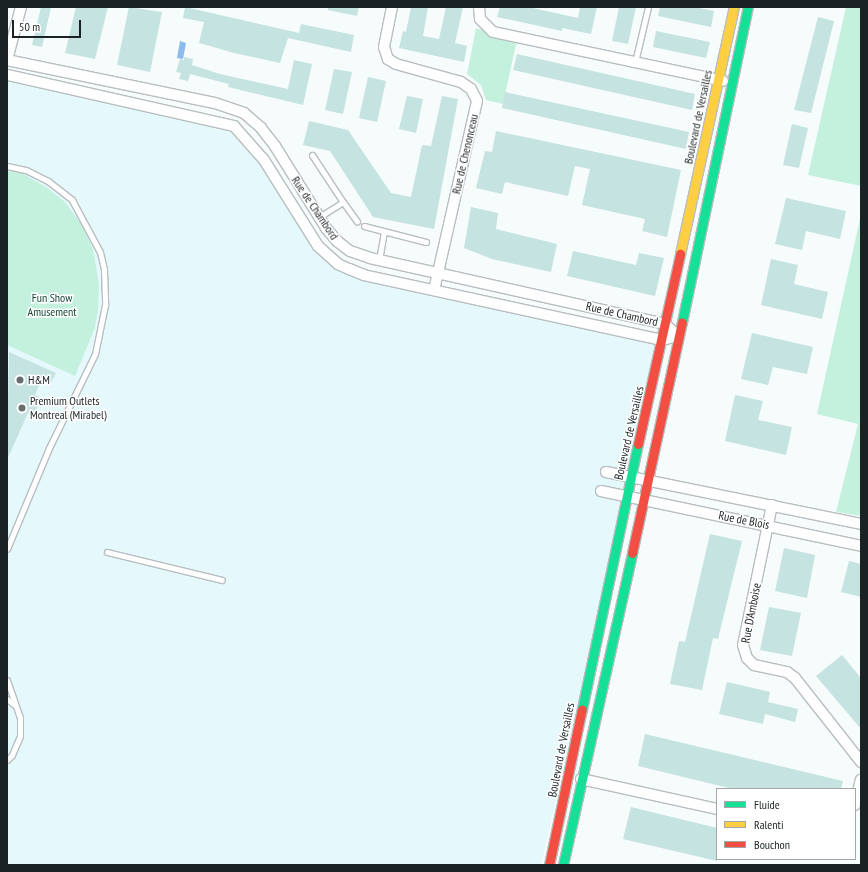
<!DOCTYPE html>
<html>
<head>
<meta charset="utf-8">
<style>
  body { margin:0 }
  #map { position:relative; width:868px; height:872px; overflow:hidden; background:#f6fbfc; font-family:"PT Sans Narrow",sans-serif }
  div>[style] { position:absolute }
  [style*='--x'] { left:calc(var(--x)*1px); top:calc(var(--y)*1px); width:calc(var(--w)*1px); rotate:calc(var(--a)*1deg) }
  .built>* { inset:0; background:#e5f9fc }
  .green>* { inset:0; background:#c4f1de }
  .water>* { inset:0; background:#8cbcee }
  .building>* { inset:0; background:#c5e3e0 }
  .roads { filter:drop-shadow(1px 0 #b8bec0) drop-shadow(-1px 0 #b8bec0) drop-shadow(0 1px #b8bec0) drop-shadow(0 -1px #b8bec0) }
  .lane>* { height:5px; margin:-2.5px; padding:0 2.5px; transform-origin:2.5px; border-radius:2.5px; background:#fefeff }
  .street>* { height:10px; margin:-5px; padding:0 5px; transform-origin:5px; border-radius:5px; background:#fefeff }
  .fast>* { height:9px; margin:-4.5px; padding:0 4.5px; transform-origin:4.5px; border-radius:4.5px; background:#16e098 }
  .slow>* { height:9px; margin:-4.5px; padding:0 4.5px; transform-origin:4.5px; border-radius:4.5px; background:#ffcf43 }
  .jam>* { height:9px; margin:-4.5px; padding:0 4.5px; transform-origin:4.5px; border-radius:4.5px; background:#f24e42 }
  .dots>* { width:11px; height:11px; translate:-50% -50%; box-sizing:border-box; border:2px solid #fff; border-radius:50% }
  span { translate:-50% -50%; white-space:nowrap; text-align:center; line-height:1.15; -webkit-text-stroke:3px #fff; paint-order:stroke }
  .street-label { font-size:12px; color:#1a2223 }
  .park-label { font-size:12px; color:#164734 }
  .poi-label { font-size:12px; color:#1a2223 }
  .left { translate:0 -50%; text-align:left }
  .frame { position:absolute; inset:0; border:8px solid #1a2223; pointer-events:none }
  .legend { position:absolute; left:716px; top:788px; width:140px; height:72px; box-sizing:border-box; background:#fff; border:1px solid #a3a7a7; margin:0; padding:5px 7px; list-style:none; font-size:12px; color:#1a2223 }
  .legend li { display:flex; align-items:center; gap:8px; height:20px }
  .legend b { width:20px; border:1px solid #a3a7a7 }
  .scale { position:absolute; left:12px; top:20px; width:69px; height:18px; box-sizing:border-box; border:2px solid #1a2223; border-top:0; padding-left:5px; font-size:12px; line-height:14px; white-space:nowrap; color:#1a2223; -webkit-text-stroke:3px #fff; paint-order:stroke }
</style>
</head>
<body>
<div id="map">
  <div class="built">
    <i style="clip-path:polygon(7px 75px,234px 126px,326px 253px,364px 275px,662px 340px,541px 865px,7px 865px)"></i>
  </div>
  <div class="green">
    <i style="clip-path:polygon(846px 7px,861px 7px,861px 186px,808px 175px)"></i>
    <i style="clip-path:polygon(476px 28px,517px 40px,503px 104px,486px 100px,481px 85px,467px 74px)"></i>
    <i style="clip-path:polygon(7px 171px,20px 172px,46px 187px,65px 202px,82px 225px,93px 249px,99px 284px,98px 309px,95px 328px,75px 376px,7px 345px)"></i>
    <i style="clip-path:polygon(861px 214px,861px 516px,836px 512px,858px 424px,817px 414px)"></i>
  </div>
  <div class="water">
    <i style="clip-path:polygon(180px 41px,186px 43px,183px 59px,177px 58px)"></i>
  </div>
  <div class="building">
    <i style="clip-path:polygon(41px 7px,51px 7px,42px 47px,32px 45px)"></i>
    <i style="clip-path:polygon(76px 7px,108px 7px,95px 59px,65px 53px)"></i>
    <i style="clip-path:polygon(129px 7px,162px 12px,150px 72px,117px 65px)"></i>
    <i style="clip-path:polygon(185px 7px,299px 33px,301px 24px,354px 35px,351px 52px,288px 38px,280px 63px,234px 53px,199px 43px,204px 22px,183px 18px)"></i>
    <i style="clip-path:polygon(328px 7px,359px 7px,357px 16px,328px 10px)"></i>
    <i style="clip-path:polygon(411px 7px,428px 7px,423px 36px,439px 39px,446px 7px,463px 7px,455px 43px,467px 46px,464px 62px,399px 48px,403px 31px,406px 32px)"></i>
    <i style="clip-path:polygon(500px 7px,528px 7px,578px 18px,580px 7px,597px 7px,591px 34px,562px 28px,562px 31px,497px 17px)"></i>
    <i style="clip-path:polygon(619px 7px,636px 7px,628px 44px,612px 41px)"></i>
    <i style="clip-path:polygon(660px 7px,694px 7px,714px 11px,711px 27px,658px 16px)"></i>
    <i style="clip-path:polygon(818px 17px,834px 21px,811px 113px,794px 110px)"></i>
    <i style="clip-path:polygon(656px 31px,710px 42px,706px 58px,653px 47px)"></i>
    <i style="clip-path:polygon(517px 54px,695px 94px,692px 110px,513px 70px)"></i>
    <i style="clip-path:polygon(184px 57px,193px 59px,192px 65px,220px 74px,288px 89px,294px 60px,312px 64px,303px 105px,228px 87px,229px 84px,190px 74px,188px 81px,179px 79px,181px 73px,176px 72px,180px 59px,184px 60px)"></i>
    <i style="clip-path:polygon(334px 69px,352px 72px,343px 114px,325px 110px)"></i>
    <i style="clip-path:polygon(368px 77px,386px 81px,377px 122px,359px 118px)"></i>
    <i style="clip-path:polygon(505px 92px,689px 132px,686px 149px,502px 108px)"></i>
    <i style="clip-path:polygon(407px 96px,423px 99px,416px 133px,399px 129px)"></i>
    <i style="clip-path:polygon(442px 96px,458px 99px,434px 229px,373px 217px,330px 151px,303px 145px,309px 121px,348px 130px,391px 193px,411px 197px,422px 145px,431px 146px)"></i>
    <i style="clip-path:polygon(792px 124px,808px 128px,799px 168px,783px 165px)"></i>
    <i style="clip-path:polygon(496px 131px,681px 170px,667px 237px,642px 231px,645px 219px,582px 205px,590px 169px,575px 166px,568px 196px,505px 182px,502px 194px,476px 188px,485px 151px,492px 152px)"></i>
    <i style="clip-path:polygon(786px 198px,846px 211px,840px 239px,806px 231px,802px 250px,775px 244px)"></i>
    <i style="clip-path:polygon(471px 207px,498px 213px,496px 229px,557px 244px,551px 272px,492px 259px,464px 248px)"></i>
    <i style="clip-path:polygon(573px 251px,636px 265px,639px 253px,664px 258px,655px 296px,567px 276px)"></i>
    <i style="clip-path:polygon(771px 259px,798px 265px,794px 284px,828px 292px,822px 319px,761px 305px)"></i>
    <i style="clip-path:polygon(752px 333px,813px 347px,807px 374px,773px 367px,768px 385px,741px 379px)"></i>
    <i style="clip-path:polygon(9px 352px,56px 373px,50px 384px,41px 380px,35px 395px,40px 397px,40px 402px,34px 415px,28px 413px,7px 460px)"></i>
    <i style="clip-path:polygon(735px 395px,763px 401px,758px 420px,792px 427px,786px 455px,725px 441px)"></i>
    <i style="clip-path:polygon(710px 534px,742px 541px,718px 639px,713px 638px,702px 690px,670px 684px,679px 641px,685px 642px)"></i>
    <i style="clip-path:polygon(784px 548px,815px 555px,807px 598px,775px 591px)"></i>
    <i style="clip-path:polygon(849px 561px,861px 564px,861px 597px,841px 592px)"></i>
    <i style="clip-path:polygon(769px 607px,801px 613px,792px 656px,760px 650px)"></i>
    <i style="clip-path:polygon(842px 655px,861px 678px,861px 729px,816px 676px)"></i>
    <i style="clip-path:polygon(727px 682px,770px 692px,768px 702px,798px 709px,795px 722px,765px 714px,763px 724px,719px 714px)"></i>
    <i style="clip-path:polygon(645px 734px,843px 781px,841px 789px,733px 789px,638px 766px)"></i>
    <i style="clip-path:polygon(631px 807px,717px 828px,717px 861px,623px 839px)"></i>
  </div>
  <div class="roads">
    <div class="lane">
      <i style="--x:635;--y:62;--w:57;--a:-76.7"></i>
      <i style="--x:312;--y:155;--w:56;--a:56.6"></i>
      <i style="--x:343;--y:202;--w:28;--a:148"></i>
      <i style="--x:7;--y:166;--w:19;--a:12"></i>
      <i style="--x:26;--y:170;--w:25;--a:27"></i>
      <i style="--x:48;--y:181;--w:31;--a:38"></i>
      <i style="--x:72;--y:200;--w:59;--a:61.7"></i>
      <i style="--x:100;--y:252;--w:18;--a:77"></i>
      <i style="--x:104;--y:270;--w:35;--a:88"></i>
      <i style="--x:105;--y:305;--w:50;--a:101.5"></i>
      <i style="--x:95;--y:354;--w:105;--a:116.1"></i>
      <i style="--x:49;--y:448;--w:109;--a:112.6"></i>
      <i style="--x:343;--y:202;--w:24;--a:54"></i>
      <i style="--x:364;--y:226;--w:64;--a:14.5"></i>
      <i style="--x:379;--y:260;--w:27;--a:-80"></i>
      <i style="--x:107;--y:552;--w:118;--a:13.7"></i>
      <i style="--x:7;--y:680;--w:39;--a:71"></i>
      <i style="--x:20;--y:717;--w:19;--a:90"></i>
      <i style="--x:20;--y:736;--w:21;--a:113"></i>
      <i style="--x:12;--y:755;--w:7;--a:135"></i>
      <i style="--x:7;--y:699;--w:11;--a:38"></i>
    </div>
    <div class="street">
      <i style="--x:392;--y:7;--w:41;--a:101.3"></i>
      <i style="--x:384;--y:47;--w:13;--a:72"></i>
      <i style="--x:388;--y:59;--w:9;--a:32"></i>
      <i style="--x:396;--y:64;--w:67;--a:15.5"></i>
      <i style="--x:461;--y:82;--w:12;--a:35"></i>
      <i style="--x:471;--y:89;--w:13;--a:63"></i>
      <i style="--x:477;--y:101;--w:194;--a:102.8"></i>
      <i style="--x:479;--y:7;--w:12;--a:85"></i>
      <i style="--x:480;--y:19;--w:18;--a:45"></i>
      <i style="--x:493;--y:32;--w:235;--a:12"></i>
      <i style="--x:7;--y:60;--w:212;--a:11.7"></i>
      <i style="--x:215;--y:103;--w:31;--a:19"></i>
      <i style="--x:244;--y:113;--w:23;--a:41"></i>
      <i style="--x:261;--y:128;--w:23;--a:52"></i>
      <i style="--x:275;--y:146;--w:97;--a:58.1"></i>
      <i style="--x:326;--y:228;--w:17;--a:50"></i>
      <i style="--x:337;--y:241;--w:16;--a:38"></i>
      <i style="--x:350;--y:251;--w:21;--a:19"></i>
      <i style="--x:370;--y:258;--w:302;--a:12.6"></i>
      <i style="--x:665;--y:324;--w:18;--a:43"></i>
      <i style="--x:678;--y:336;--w:16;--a:166"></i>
      <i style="--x:662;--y:340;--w:305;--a:-167.7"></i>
      <i style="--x:364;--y:275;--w:16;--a:-158"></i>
      <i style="--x:349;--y:269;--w:12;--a:-156"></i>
      <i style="--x:338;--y:264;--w:27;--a:-138"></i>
      <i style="--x:318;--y:246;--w:102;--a:-122.1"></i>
      <i style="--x:264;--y:160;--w:45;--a:-131.4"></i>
      <i style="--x:234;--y:126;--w:233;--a:-167.3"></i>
      <i style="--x:7;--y:60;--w:55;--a:-75.2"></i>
      <i style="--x:606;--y:472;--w:260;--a:11.5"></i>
      <i style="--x:601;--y:491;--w:266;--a:11.9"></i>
      <i style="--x:772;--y:505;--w:143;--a:101.7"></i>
      <i style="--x:743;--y:645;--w:14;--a:73"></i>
      <i style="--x:747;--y:658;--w:10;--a:45"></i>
      <i style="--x:754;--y:665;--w:34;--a:12"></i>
      <i style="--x:787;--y:672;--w:10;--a:37"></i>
      <i style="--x:795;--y:678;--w:107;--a:51.8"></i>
      <i style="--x:581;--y:779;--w:139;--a:12.4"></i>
      <i style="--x:855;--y:805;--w:26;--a:-77"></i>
    </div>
    <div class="fast">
      <i style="--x:682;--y:322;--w:322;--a:-78.2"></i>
      <i style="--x:582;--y:709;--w:271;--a:-78.1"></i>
      <i style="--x:563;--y:865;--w:320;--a:-77.5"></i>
    </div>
    <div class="slow">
      <i style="--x:680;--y:254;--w:253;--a:-77.7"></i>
    </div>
    <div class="jam">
      <i style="--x:638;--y:444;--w:195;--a:-77.5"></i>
      <i style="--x:632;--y:553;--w:236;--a:-77.8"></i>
      <i style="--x:549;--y:865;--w:159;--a:-78.1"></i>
    </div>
  </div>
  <div class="dots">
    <i style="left:20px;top:380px;background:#676e6f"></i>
    <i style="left:22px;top:408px;background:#676e6f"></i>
  </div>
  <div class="street-label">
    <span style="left:698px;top:117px;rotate:-78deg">Boulevard de Versailles</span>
    <span style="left:465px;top:154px;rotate:-77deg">Rue de Chenonceau</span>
    <span style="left:315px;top:208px;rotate:56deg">Rue de Chambord</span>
    <span style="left:622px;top:314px;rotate:13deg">Rue de Chambord</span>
    <span style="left:629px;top:433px;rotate:-77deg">Boulevard de Versailles</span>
    <span style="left:744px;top:520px;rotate:11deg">Rue de Blois</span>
    <span style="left:751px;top:613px;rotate:-79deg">Rue D'Amboise</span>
    <span style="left:561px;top:750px;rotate:-79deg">Boulevard de Versailles</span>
  </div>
  <div class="park-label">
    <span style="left:52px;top:305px">Fun Show<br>Amusement</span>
  </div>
  <div class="poi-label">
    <span class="left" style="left:28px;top:380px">H&amp;M</span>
    <span class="left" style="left:30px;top:408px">Premium Outlets<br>Montreal (Mirabel)</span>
  </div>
  <div class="frame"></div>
  <ul class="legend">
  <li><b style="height:5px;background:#16e098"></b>Fluide</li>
  <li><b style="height:5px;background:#ffcf43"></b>Ralenti</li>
  <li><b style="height:5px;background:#f24e42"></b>Bouchon</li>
  </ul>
  <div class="scale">50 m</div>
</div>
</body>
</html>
